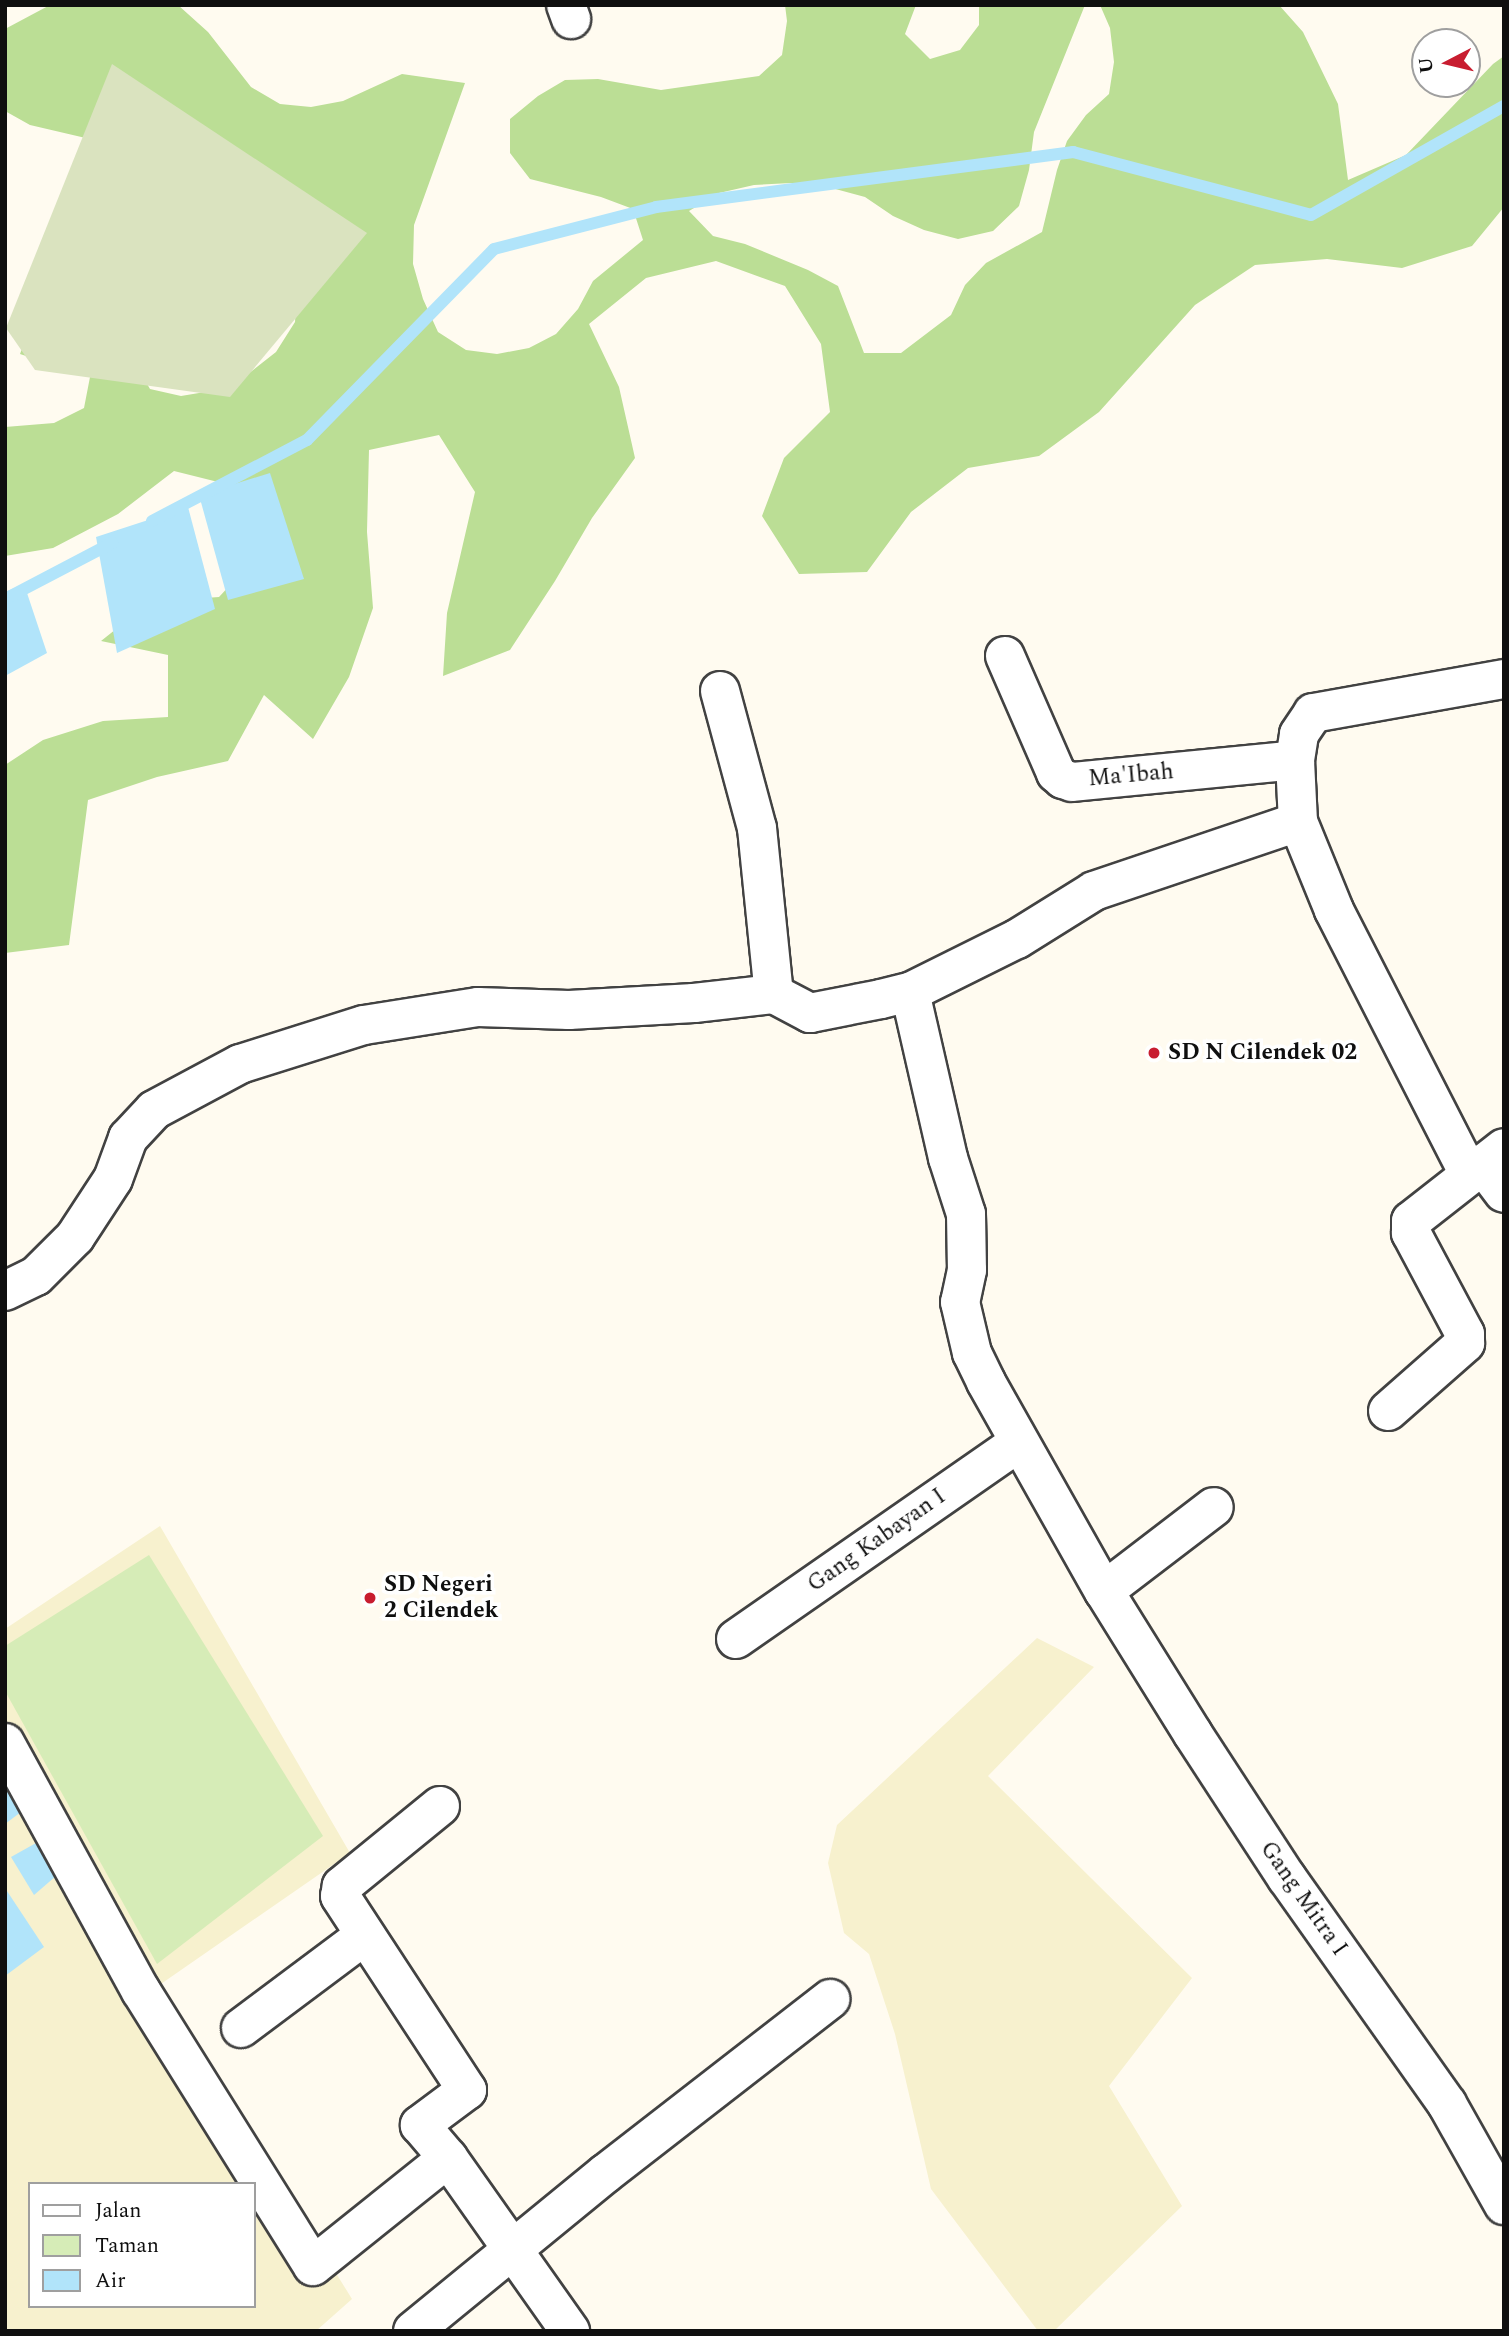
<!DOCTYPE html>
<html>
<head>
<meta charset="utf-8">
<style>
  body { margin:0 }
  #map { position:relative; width:1509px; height:2336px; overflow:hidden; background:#fffbf0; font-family:Spectral,serif }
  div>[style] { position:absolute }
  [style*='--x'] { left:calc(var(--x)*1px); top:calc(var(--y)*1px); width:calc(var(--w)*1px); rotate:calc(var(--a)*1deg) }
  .farmland>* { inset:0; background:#f7f1ce }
  .green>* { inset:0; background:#d6ecb7 }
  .forest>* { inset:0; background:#bbde95 }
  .cemetery>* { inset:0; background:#dae3bf }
  .water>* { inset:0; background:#b1e4fa }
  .stream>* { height:12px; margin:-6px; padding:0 6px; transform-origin:6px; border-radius:6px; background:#b1e4fa }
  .roads { filter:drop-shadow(2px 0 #424242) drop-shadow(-2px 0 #424242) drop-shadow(0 2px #424242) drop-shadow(0 -2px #424242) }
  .minor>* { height:38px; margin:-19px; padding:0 19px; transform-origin:19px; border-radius:19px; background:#fff }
  .dots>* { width:19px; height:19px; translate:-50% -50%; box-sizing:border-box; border:4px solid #fff; border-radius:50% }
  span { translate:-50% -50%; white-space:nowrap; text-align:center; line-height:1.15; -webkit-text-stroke:7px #fff; paint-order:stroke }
  .street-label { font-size:23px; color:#0f0f0f }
  .poi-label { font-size:23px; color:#0f0f0f; font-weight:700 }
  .left { translate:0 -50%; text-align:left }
  .frame { position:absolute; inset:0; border:7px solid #0f0f0f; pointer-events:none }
  .legend { position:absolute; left:28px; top:2182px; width:228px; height:126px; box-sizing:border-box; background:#fff; border:2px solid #9f9f9f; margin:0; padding:9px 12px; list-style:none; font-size:21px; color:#0f0f0f }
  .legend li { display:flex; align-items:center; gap:14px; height:35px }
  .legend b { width:35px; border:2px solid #9f9f9f }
  .north { position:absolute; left:1411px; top:28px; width:70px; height:70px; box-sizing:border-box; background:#fff; border:2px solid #9f9f9f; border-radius:50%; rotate:263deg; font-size:19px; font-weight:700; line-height:28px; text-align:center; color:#0f0f0f }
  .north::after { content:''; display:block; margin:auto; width:24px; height:32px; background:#c81d30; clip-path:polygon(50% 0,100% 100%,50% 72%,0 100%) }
</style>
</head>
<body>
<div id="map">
  <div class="farmland">
    <i style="clip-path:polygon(evenodd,160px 1526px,350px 1853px,158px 1986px,352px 2299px,316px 2331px,5px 2331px,5px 1629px,160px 1526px,30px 2184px,254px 2184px,254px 2306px,30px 2306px,30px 2184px)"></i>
    <i style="clip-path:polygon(1037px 1638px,1094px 1667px,988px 1776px,1192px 1978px,1109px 2086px,1182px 2206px,1054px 2331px,1038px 2331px,931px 2189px,895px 2034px,869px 1954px,844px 1933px,828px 1863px,837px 1825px)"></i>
  </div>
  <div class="green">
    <i style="clip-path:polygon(149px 1555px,323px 1836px,157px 1964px,5px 1691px,5px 1646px)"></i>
  </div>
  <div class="forest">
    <i style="clip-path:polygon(50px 5px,178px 5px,208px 32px,251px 87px,280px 104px,311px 107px,343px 101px,402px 74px,465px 83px,414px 225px,413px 264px,423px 299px,438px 332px,466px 350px,497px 354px,529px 348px,556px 334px,578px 309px,593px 281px,643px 240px,633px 209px,601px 197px,530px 179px,510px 153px,510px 119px,538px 96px,565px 80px,598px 79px,661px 90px,759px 76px,782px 55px,787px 21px,785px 5px,916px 5px,905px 34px,930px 59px,960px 50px,979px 25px,979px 5px,1085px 5px,1034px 132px,1029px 170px,1019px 206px,993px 231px,958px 239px,924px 230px,893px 216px,865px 197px,828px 187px,791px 183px,754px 185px,719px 193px,689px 211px,713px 236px,745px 244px,808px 270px,838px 286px,864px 353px,901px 353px,951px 315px,965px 285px,986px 263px,1042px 232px,1057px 170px,1067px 141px,1086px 115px,1109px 94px,1114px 62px,1110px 28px,1100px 5px,1279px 5px,1303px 32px,1338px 104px,1348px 180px,1406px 155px,1493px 64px,1504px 56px,1504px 207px,1472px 246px,1402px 268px,1327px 259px,1255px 265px,1195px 305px,1099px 412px,1039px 456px,968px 468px,911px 512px,867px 572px,799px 574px,762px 516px,784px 458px,830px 412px,821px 344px,785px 286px,716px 261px,646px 278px,589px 324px,619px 387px,635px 458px,592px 518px,555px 581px,510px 650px,443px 676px,447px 613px,475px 492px,439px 435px,369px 450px,367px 532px,373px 608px,349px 677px,313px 739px,264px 695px,228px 761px,157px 777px,88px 800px,69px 945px,5px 953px,5px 765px,43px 740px,103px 721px,168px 717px,168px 655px,101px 641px,150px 602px,219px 597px,261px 552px,242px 488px,174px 471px,118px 514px,53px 548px,5px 556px,5px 427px,54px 423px,84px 408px,90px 377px,20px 354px,31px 325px,131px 356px,150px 389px,181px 396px,217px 390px,248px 374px,276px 352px,295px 322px,297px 287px,107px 143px,30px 125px,5px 111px,5px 29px)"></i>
  </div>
  <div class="cemetery">
    <i style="clip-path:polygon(112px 64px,367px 233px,230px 397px,35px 370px,6px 328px)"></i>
  </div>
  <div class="water">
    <i style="clip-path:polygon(270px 473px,304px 579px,228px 600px,199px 495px)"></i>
    <i style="clip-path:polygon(188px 507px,215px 609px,117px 653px,96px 537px)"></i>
    <i style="clip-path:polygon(24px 584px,47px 653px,5px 676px,5px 592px)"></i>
    <i style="clip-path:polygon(5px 1782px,21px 1812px,5px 1824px)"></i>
    <i style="clip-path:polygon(36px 1843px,56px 1876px,34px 1895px,11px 1857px)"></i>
    <i style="clip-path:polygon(5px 1888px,44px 1947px,5px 1976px)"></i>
  </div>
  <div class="stream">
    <i style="--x:152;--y:521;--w:175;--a:-27.6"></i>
    <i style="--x:307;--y:440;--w:267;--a:-45.6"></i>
    <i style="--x:494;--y:249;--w:167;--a:-14.5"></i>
    <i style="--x:656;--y:207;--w:421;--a:-7.5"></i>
    <i style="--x:1073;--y:152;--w:246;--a:14.8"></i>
    <i style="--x:1311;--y:215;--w:222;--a:-29.5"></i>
    <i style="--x:5;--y:599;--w:121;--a:-27.6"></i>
  </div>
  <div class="roads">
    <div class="minor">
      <i style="--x:566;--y:5;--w:15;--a:70"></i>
      <i style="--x:1005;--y:656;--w:128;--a:66.4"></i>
      <i style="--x:1056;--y:773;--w:9;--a:41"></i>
      <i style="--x:1063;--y:779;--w:9;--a:18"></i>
      <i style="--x:1072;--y:782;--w:224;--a:-5.6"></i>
      <i style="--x:720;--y:691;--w:142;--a:74.9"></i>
      <i style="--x:757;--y:828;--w:167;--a:84.2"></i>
      <i style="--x:910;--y:992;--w:170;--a:77.1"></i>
      <i style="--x:948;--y:1158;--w:59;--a:72.2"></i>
      <i style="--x:966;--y:1214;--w:56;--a:89"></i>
      <i style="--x:967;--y:1270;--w:33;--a:102"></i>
      <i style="--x:960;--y:1302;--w:52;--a:76.8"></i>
      <i style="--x:972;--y:1353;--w:32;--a:64"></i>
      <i style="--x:986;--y:1382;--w:240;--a:60.6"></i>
      <i style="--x:1104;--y:1591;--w:168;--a:58.1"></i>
      <i style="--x:1193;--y:1734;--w:172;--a:56.9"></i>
      <i style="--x:1287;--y:1878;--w:277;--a:54.7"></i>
      <i style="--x:1447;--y:2104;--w:116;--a:60.6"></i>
      <i style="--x:1482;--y:1164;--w:36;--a:53"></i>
      <i style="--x:1469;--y:1174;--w:297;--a:-117.1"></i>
      <i style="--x:1334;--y:910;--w:95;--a:-112.2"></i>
      <i style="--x:1298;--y:822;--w:62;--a:-92.8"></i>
      <i style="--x:1295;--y:760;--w:26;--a:-81"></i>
      <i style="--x:1299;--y:734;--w:25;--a:-56"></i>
      <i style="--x:1313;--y:713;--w:194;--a:-10.1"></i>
      <i style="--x:5;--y:1291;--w:34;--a:-26"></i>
      <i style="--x:36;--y:1276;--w:55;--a:-45"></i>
      <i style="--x:75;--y:1237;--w:69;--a:-56.8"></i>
      <i style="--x:113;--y:1179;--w:44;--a:-69.9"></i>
      <i style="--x:128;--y:1138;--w:38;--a:-47"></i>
      <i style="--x:154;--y:1110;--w:98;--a:-28.1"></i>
      <i style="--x:240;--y:1064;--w:130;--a:-17.5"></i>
      <i style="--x:364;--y:1025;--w:115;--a:-9"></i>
      <i style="--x:478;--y:1007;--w:91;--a:1.9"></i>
      <i style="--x:569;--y:1010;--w:125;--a:-3.2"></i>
      <i style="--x:694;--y:1003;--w:81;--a:-6.4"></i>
      <i style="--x:774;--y:994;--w:41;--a:27.8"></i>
      <i style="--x:810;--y:1013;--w:72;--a:-11.2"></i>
      <i style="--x:881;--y:999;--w:30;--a:-14"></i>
      <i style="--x:910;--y:992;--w:119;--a:-26.4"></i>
      <i style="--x:1017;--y:939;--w:91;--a:-31.9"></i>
      <i style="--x:1094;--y:891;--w:215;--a:-18.7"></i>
      <i style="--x:1388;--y:1411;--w:103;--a:-41.4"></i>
      <i style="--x:1465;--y:1343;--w:9;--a:-90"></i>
      <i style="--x:1465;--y:1334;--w:115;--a:-118.1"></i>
      <i style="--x:1411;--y:1233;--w:12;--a:-90"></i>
      <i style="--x:1411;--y:1221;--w:118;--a:-38.1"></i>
      <i style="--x:1104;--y:1591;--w:138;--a:-37.4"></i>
      <i style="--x:736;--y:1639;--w:343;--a:-34.8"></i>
      <i style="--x:5;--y:1743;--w:283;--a:61.3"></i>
      <i style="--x:141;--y:1991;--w:324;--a:58"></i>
      <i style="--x:313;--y:2266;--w:173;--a:-38.7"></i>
      <i style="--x:440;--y:1806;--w:127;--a:140.8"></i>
      <i style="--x:342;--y:1886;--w:10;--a:101"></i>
      <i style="--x:340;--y:1896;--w:232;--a:56.8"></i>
      <i style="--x:467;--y:2090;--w:59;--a:143.3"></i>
      <i style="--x:420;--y:2125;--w:43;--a:49.7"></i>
      <i style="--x:448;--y:2158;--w:212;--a:54.8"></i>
      <i style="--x:241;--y:2028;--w:154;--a:-36.8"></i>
      <i style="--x:413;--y:2331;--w:249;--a:-39.3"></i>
      <i style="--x:606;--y:2173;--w:284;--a:-37.8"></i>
    </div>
  </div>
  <div class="dots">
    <i style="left:1154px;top:1053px;background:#c81d30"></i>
    <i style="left:370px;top:1598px;background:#c81d30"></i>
  </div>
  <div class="street-label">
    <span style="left:1131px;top:776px;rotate:-5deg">Ma'Ibah</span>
    <span style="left:877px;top:1541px;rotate:-35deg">Gang Kabayan I</span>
    <span style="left:1303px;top:1899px;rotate:55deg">Gang Mitra I</span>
  </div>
  <div class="poi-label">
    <span class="left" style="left:1168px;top:1053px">SD N Cilendek 02</span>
    <span class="left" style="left:384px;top:1598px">SD Negeri<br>2 Cilendek</span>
  </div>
  <div class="frame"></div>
  <ul class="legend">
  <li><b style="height:9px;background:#fff"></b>Jalan</li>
  <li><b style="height:19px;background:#d6ecb7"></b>Taman</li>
  <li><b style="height:19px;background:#b1e4fa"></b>Air</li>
  </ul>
  <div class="north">U</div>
</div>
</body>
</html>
